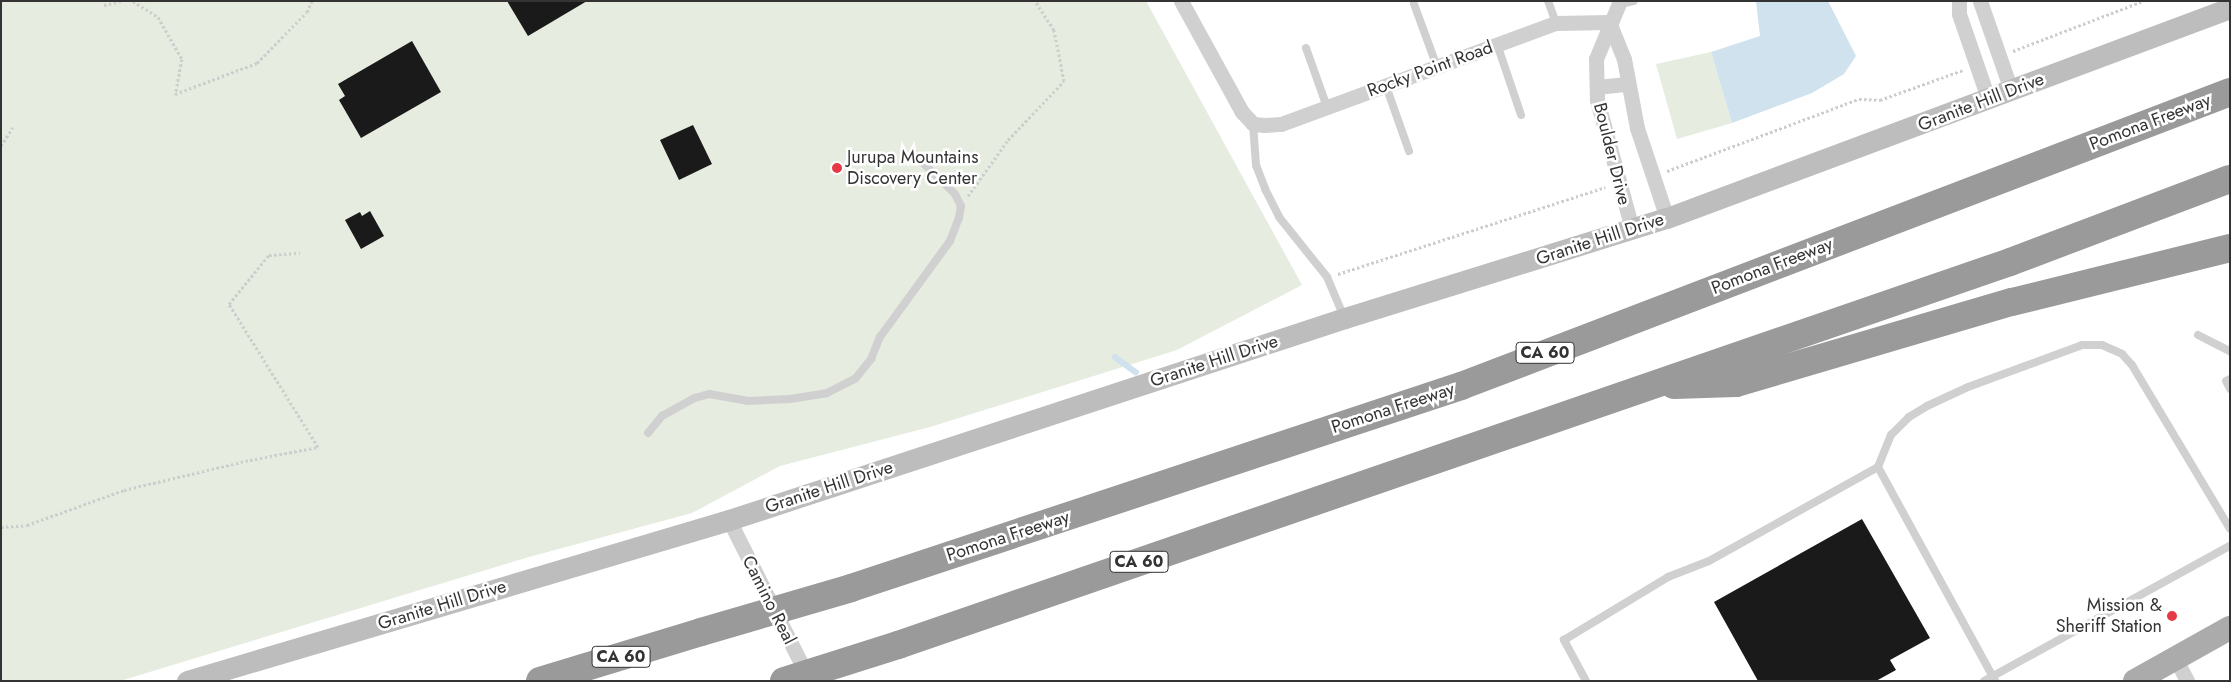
<!DOCTYPE html>
<html>
<head>
<meta charset="utf-8">
<style>
  body { margin:0 }
  #map { position:relative; width:2231px; height:682px; overflow:hidden; background:#fff; font-family:Jost,sans-serif }
  div>[style] { position:absolute }
  [style*='--x'] { left:calc(var(--x)*1px); top:calc(var(--y)*1px); width:calc(var(--w)*1px); rotate:calc(var(--a)*1deg) }
  .green>* { inset:0; background:#e6ecdf }
  .water>* { inset:0; background:#cfe2ee }
  .stream>* { height:5.5px; margin:-2.75px; padding:0 2.75px; transform-origin:2.75px; border-radius:2.75px; background:#cfe2ee }
  .building>* { inset:0; background:#1a1a1a }
  .path>* { height:3px; margin-top:-1.5px; transform-origin:0; background:repeating-linear-gradient(90deg,#cdcdcd 0 2.5px,transparent 0 5px) }
  .lane>* { height:8px; margin:-4px; padding:0 4px; transform-origin:4px; border-radius:4px; background:#d0d0d0 }
  .street>* { height:15px; margin:-7.5px; padding:0 7.5px; transform-origin:7.5px; border-radius:7.5px; background:#d0d0d0 }
  .secondary>* { height:21px; margin:-10.5px; padding:0 10.5px; transform-origin:10.5px; border-radius:10.5px; background:#bdbdbd }
  .primary>* { height:24px; margin:-12px; padding:0 12px; transform-origin:12px; border-radius:12px; background:#ababab }
  .highway>* { height:28px; margin:-14px; padding:0 14px; transform-origin:14px; border-radius:14px; background:#9a9a9a }
  .highway-bridge>* { height:28px; margin:-14px; padding:0 14px; transform-origin:14px; border-radius:14px; background:#9a9a9a }
  .dots>* { width:14px; height:14px; translate:-50% -50%; box-sizing:border-box; border:2px solid #fff; border-radius:50% }
  span { translate:-50% -50%; white-space:nowrap; text-align:center; line-height:1.15; -webkit-text-stroke:5px #fff; paint-order:stroke }
  .shield-label span { padding:1px 4px; background:#fff; border:1px solid; border-radius:4px; -webkit-text-stroke-width:0 }
  .shield-label { font-size:16px; color:#333; font-weight:700 }
  .street-label { font-size:18px; color:#333 }
  .poi-label { font-size:18px; color:#333 }
  .left { translate:0 -50%; text-align:left }
  .right { translate:-100% -50%; text-align:right }
  .frame { position:absolute; inset:0; border:2px solid #333; pointer-events:none }
</style>
</head>
<body>
<div id="map">
  <div class="green">
    <i style="clip-path:polygon(1px 1px,1146px 1px,1302px 285px,1177px 350px,930px 427px,780px 466px,692px 513px,529px 557px,120px 681px,1px 681px)"></i>
    <i style="clip-path:polygon(1711px 52px,1732px 123px,1677px 139px,1656px 64px)"></i>
  </div>
  <div class="water">
    <i style="clip-path:polygon(1756px 1px,1828px 1px,1856px 56px,1844px 74px,1812px 93px,1732px 123px,1711px 52px,1760px 36px)"></i>
  </div>
  <div class="stream">
    <i style="--x:1115;--y:357;--w:26;--a:36"></i>
  </div>
  <div class="building">
    <i style="clip-path:polygon(507px 1px,587px 1px,528px 36px)"></i>
    <i style="clip-path:polygon(412px 41px,441px 92px,361px 138px,339px 100px,345px 96px,338px 84px)"></i>
    <i style="clip-path:polygon(693px 125px,712px 164px,679px 180px,660px 140px)"></i>
    <i style="clip-path:polygon(370px 211px,384px 236px,361px 249px,345px 220px,360px 212px,362px 216px)"></i>
    <i style="clip-path:polygon(1862px 519px,1930px 638px,1890px 660px,1896px 670px,1876px 681px,1758px 681px,1714px 602px)"></i>
  </div>
  <div class="path">
    <i style="--x:133;--y:1;--w:30;--a:33"></i>
    <i style="--x:158;--y:17;--w:48;--a:60.3"></i>
    <i style="--x:182;--y:59;--w:36;--a:101"></i>
    <i style="--x:175;--y:94;--w:88;--a:-20.7"></i>
    <i style="--x:257;--y:63;--w:71;--a:-45.6"></i>
    <i style="--x:307;--y:12;--w:12;--a:-66"></i>
    <i style="--x:104;--y:5;--w:17;--a:-13"></i>
    <i style="--x:2013;--y:51;--w:139;--a:-21"></i>
    <i style="--x:1;--y:146;--w:22;--a:-58"></i>
    <i style="--x:1667;--y:171;--w:205;--a:-20.6"></i>
    <i style="--x:1859;--y:99;--w:21;--a:3"></i>
    <i style="--x:1880;--y:100;--w:88;--a:-19.9"></i>
    <i style="--x:968;--y:196;--w:69;--a:-54.5"></i>
    <i style="--x:1008;--y:140;--w:81;--a:-46.5"></i>
    <i style="--x:1064;--y:81;--w:52;--a:-101.1"></i>
    <i style="--x:1054;--y:30;--w:35;--a:-123"></i>
    <i style="--x:1338;--y:274;--w:281;--a:-18"></i>
    <i style="--x:1;--y:527;--w:26;--a:-4"></i>
    <i style="--x:27;--y:525;--w:103;--a:-19.8"></i>
    <i style="--x:124;--y:490;--w:130;--a:-13.4"></i>
    <i style="--x:250;--y:460;--w:69;--a:-10.8"></i>
    <i style="--x:318;--y:447;--w:168;--a:-121.9"></i>
    <i style="--x:229;--y:304;--w:63;--a:-50.8"></i>
    <i style="--x:269;--y:255;--w:31;--a:-4"></i>
  </div>
  <div class="lane">
    <i style="--x:1548;--y:1;--w:23;--a:70"></i>
    <i style="--x:1414;--y:4;--w:67;--a:69.9"></i>
    <i style="--x:1620;--y:4;--w:14;--a:-12"></i>
    <i style="--x:1497;--y:44;--w:75;--a:71.3"></i>
    <i style="--x:1306;--y:48;--w:63;--a:70.4"></i>
    <i style="--x:1386;--y:86;--w:69;--a:70.5"></i>
    <i style="--x:1253;--y:124;--w:41;--a:85.8"></i>
    <i style="--x:1256;--y:165;--w:26;--a:69"></i>
    <i style="--x:1265;--y:189;--w:31;--a:63"></i>
    <i style="--x:1279;--y:217;--w:77;--a:51.3"></i>
    <i style="--x:1327;--y:277;--w:43;--a:67"></i>
    <i style="--x:2198;--y:335;--w:36;--a:27"></i>
    <i style="--x:2230;--y:379;--w:4;--a:153"></i>
    <i style="--x:2226;--y:381;--w:9;--a:63"></i>
    <i style="--x:648;--y:433;--w:22;--a:-51"></i>
    <i style="--x:662;--y:416;--w:38;--a:-29"></i>
    <i style="--x:695;--y:398;--w:15;--a:-16"></i>
    <i style="--x:709;--y:394;--w:39;--a:10"></i>
    <i style="--x:747;--y:401;--w:43;--a:-2.7"></i>
    <i style="--x:790;--y:399;--w:37;--a:-9"></i>
    <i style="--x:827;--y:393;--w:31;--a:-27"></i>
    <i style="--x:855;--y:379;--w:26;--a:-51"></i>
    <i style="--x:871;--y:359;--w:24;--a:-68"></i>
    <i style="--x:880;--y:337;--w:119;--a:-53.9"></i>
    <i style="--x:950;--y:241;--w:25;--a:-69"></i>
    <i style="--x:959;--y:218;--w:12;--a:-81"></i>
    <i style="--x:961;--y:206;--w:13;--a:-117"></i>
    <i style="--x:955;--y:194;--w:49;--a:-135.8"></i>
    <i style="--x:1878;--y:467;--w:35;--a:-68"></i>
    <i style="--x:1891;--y:435;--w:25;--a:-45"></i>
    <i style="--x:1909;--y:417;--w:21;--a:-31"></i>
    <i style="--x:1927;--y:406;--w:45;--a:-24.9"></i>
    <i style="--x:1968;--y:387;--w:121;--a:-20.2"></i>
    <i style="--x:2082;--y:345;--w:20;--a:0"></i>
    <i style="--x:2102;--y:345;--w:22;--a:24"></i>
    <i style="--x:2122;--y:354;--w:15;--a:48"></i>
    <i style="--x:2132;--y:365;--w:191;--a:59.1"></i>
    <i style="--x:1586;--y:681;--w:47;--a:-118.2"></i>
    <i style="--x:1564;--y:640;--w:122;--a:-31.2"></i>
    <i style="--x:1668;--y:577;--w:44;--a:-21.3"></i>
    <i style="--x:1709;--y:561;--w:193;--a:-29.1"></i>
    <i style="--x:1878;--y:467;--w:244;--a:61.3"></i>
    <i style="--x:1984;--y:681;--w:281;--a:-28.8"></i>
  </div>
  <div class="street">
    <i style="--x:1181;--y:1;--w:127;--a:61.2"></i>
    <i style="--x:1242;--y:112;--w:16;--a:47"></i>
    <i style="--x:1253;--y:124;--w:12;--a:5"></i>
    <i style="--x:1265;--y:125;--w:16;--a:-4"></i>
    <i style="--x:1281;--y:124;--w:293;--a:-20.2"></i>
    <i style="--x:1556;--y:23;--w:53;--a:-1.1"></i>
    <i style="--x:1620;--y:1;--w:63;--a:112.5"></i>
    <i style="--x:1596;--y:59;--w:41;--a:88.6"></i>
    <i style="--x:1597;--y:100;--w:134;--a:74.8"></i>
    <i style="--x:1959;--y:1;--w:13;--a:90"></i>
    <i style="--x:1959;--y:14;--w:89;--a:71"></i>
    <i style="--x:1980;--y:1;--w:94;--a:70.8"></i>
    <i style="--x:1609;--y:22;--w:40;--a:68"></i>
    <i style="--x:1624;--y:59;--w:70;--a:79.3"></i>
    <i style="--x:1637;--y:128;--w:95;--a:71.6"></i>
    <i style="--x:1597;--y:87;--w:30;--a:-6"></i>
    <i style="--x:729;--y:520;--w:178;--a:63.3"></i>
    <i style="--x:2175;--y:658;--w:26;--a:62"></i>
  </div>
  <div class="secondary">
    <i style="--x:187;--y:681;--w:565;--a:-16.54"></i>
    <i style="--x:729;--y:520;--w:648;--a:-18.16"></i>
    <i style="--x:1345;--y:318;--w:337;--a:-17.3"></i>
    <i style="--x:1667;--y:218;--w:601;--a:-20.46"></i>
  </div>
  <div class="primary">
    <i style="--x:2135;--y:681;--w:109;--a:-29.2"></i>
  </div>
  <div class="highway">
    <i style="--x:1674;--y:385;--w:62;--a:-1.8"></i>
    <i style="--x:1736;--y:383;--w:288;--a:-16.4"></i>
    <i style="--x:2012;--y:302;--w:225;--a:-13.9"></i>
    <i style="--x:851;--y:588;--w:643;--a:-18.32"></i>
    <i style="--x:1461;--y:386;--w:823;--a:-20.92"></i>
    <i style="--x:898;--y:645;--w:1176;--a:-19"></i>
    <i style="--x:2010;--y:262;--w:235;--a:-20.7"></i>
    <i style="--x:540;--y:681;--w:168;--a:-16.9"></i>
  </div>
  <div class="highway-bridge">
    <i style="--x:701;--y:632;--w:156;--a:-16.3"></i>
    <i style="--x:784;--y:681;--w:120;--a:-17.5"></i>
  </div>
  <div class="dots">
    <i style="left:837px;top:168px;background:#e63946"></i>
    <i style="left:2172px;top:616px;background:#e63946"></i>
  </div>
  <div class="shield-label">
    <span style="left:1545px;top:353px">CA 60</span>
    <span style="left:1139px;top:562px">CA 60</span>
    <span style="left:621px;top:657px">CA 60</span>
  </div>
  <div class="street-label">
    <span style="left:1430px;top:69px;rotate:-20deg">Rocky Point Road</span>
    <span style="left:1981px;top:102px;rotate:-21deg">Granite Hill Drive</span>
    <span style="left:2150px;top:122px;rotate:-21deg">Pomona Freeway</span>
    <span style="left:1612px;top:154px;rotate:76deg">Boulder Drive</span>
    <span style="left:1600px;top:239px;rotate:-18deg">Granite Hill Drive</span>
    <span style="left:1772px;top:266px;rotate:-21deg">Pomona Freeway</span>
    <span style="left:1214px;top:361px;rotate:-18deg">Granite Hill Drive</span>
    <span style="left:1393px;top:408px;rotate:-18deg">Pomona Freeway</span>
    <span style="left:829px;top:487px;rotate:-18deg">Granite Hill Drive</span>
    <span style="left:1008px;top:536px;rotate:-18deg">Pomona Freeway</span>
    <span style="left:769px;top:600px;rotate:63deg">Camino Real</span>
    <span style="left:442px;top:605px;rotate:-17deg">Granite Hill Drive</span>
  </div>
  <div class="poi-label">
    <span class="left" style="left:847px;top:168px">Jurupa Mountains<br>Discovery Center</span>
    <span class="right" style="left:2162px;top:616px">Mission &amp;<br>Sheriff Station</span>
  </div>
  <div class="frame"></div>
</div>
</body>
</html>
